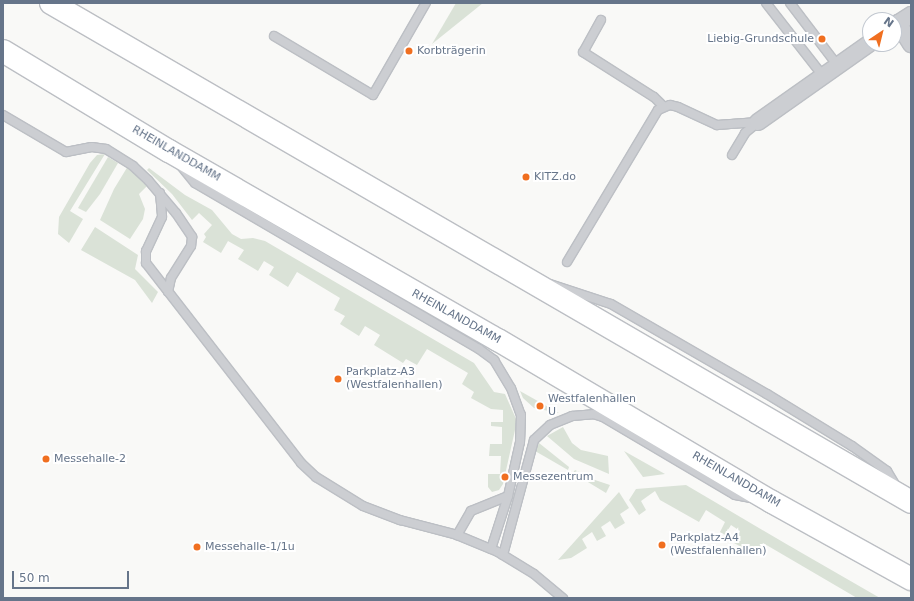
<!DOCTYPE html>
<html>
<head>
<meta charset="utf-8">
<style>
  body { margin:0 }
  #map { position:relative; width:914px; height:601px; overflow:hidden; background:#f9f9f7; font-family:"DejaVu Sans",sans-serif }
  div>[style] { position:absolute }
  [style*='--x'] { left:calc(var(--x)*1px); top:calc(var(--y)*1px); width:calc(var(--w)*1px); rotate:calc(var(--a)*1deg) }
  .green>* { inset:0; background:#dae2d7 }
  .roads { filter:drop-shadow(1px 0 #bcbfc4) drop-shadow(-1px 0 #bcbfc4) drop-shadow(0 1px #bcbfc4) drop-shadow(0 -1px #bcbfc4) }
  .service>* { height:8px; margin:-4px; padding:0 4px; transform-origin:4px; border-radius:4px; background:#ccced2 }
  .minor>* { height:16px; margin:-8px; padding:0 8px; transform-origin:8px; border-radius:8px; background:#ccced2 }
  .primary>* { height:22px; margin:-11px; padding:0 11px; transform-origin:11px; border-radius:11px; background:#fff }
  .dots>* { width:11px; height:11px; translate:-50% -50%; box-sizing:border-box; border:2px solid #fff; border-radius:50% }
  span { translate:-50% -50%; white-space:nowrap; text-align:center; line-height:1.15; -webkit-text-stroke:4px #fff; paint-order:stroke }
  .poi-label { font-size:11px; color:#66758a }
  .right { translate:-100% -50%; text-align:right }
  .left { translate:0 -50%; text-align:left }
  .street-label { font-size:11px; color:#66758a }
  .frame { position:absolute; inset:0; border:4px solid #66758a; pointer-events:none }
  .north { position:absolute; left:862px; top:12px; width:40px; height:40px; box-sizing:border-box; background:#fff; border:1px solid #c2c8d0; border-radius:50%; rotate:35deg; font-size:11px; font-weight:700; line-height:16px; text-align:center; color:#66758a }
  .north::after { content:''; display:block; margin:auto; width:14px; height:18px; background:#f06f20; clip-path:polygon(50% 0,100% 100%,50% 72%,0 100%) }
  .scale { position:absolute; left:12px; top:571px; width:117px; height:18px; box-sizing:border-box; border:2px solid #66758a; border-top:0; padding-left:5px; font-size:12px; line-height:14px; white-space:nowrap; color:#66758a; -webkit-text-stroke:3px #fff; paint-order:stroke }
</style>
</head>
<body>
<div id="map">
  <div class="green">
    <i style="clip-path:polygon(456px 3px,483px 3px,432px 44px)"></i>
    <i style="clip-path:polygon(105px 154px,70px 211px,83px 219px,69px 243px,58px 234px,59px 217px,90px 163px,97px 155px)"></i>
    <i style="clip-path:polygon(108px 157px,118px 163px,100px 194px,86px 212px,78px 208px)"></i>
    <i style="clip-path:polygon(128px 166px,148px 185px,139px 194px,145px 209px,143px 219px,130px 239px,100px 220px,114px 189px)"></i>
    <i style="clip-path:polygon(149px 168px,185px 195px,212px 210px,232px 234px,241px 239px,253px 238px,265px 241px,474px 363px,494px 392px,505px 394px,517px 421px,503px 484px,499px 490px,492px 492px,488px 487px,488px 474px,500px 474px,501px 456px,489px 456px,490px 444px,502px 444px,502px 427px,491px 426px,491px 422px,503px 422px,503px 410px,491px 409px,471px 398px,474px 392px,462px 384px,468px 373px,427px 349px,417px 365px,406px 359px,403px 363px,374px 345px,380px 335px,365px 326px,359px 336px,340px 324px,345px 316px,334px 310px,340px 298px,297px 272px,288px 287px,269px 275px,274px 267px,264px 261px,258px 271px,238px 259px,244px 250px,228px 241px,221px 253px,203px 242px,206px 237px,204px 234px,212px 225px,199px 213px,192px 220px,172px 194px,147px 170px)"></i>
    <i style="clip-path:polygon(95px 227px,138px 255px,135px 269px,158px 292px,152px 303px,135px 280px,81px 250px)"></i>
    <i style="clip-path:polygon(520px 391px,559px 413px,534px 408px,523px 398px)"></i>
    <i style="clip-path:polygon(563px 427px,572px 443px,581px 450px,608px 456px,609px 474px,574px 459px,547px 436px)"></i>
    <i style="clip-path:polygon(539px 443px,569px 467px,568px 470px,535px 451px)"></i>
    <i style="clip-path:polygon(624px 451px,665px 474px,643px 477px)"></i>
    <i style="clip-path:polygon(575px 470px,592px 479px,610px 485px,606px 493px,573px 473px)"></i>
    <i style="clip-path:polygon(686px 485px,788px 545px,880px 598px,857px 598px,763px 543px,756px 555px,734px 543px,740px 531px,731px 525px,725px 535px,720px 532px,725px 522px,706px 510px,699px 522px,660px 500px,655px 491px,641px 501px,646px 510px,639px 515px,629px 500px,636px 489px)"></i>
    <i style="clip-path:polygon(619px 492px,629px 508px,620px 514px,625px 523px,615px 529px,610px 521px,601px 527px,606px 536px,597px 541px,592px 532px,582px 539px,587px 548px,571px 558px,558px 560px)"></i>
  </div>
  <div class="roads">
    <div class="service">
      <i style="--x:766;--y:3;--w:93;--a:52"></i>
      <i style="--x:790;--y:3;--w:79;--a:52.7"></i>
      <i style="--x:601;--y:20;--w:37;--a:119"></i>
      <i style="--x:583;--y:52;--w:84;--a:32.4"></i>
      <i style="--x:654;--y:97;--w:13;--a:45"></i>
      <i style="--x:274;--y:36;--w:115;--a:30.8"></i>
      <i style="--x:373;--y:95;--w:106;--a:-60.1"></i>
      <i style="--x:3;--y:115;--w:73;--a:30.4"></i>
      <i style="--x:66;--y:152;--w:26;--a:-11"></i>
      <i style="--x:92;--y:147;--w:14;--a:8"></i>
      <i style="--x:106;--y:149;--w:32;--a:32"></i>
      <i style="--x:133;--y:166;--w:21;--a:43"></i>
      <i style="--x:148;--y:180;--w:43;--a:49.7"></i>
      <i style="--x:176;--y:213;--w:29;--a:56"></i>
      <i style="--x:192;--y:237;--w:9;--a:96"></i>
      <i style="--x:191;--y:246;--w:38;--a:122"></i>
      <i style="--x:171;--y:278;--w:14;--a:102"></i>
      <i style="--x:732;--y:155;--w:26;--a:-59"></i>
      <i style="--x:745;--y:133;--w:17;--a:-40"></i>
      <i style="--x:181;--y:166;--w:22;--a:51"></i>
      <i style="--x:195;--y:183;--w:329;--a:30.3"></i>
      <i style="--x:479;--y:349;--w:19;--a:36"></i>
      <i style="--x:494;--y:360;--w:33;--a:59"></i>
      <i style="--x:511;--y:388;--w:29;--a:70"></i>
      <i style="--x:521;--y:415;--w:27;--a:92"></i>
      <i style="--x:520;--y:442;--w:55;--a:102.5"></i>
      <i style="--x:508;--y:496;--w:40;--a:158"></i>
      <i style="--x:471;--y:511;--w:28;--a:120"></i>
      <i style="--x:160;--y:193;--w:24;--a:85"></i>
      <i style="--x:162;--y:217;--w:38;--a:115"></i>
      <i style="--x:146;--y:251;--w:12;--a:90"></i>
      <i style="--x:146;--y:263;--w:253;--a:52.2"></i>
      <i style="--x:301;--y:463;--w:21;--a:43"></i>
      <i style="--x:316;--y:477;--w:55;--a:31.7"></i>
      <i style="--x:363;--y:506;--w:40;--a:21"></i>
      <i style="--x:400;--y:520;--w:59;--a:14.7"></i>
      <i style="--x:457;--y:535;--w:44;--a:22.5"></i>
      <i style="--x:498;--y:552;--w:42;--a:31.4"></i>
      <i style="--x:534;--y:574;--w:38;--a:40"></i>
      <i style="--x:567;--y:262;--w:177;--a:-59.1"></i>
      <i style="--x:658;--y:110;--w:13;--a:-23"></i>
      <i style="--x:670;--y:105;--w:8;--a:14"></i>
      <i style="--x:678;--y:107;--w:43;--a:24.8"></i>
      <i style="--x:717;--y:125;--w:41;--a:-4.2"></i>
      <i style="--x:550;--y:284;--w:64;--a:18.2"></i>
      <i style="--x:611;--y:304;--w:180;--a:30"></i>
      <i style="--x:767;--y:394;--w:100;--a:31.5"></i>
      <i style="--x:852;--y:446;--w:43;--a:35.5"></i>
      <i style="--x:887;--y:471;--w:21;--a:59"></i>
      <i style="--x:491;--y:549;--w:56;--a:-72.2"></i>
      <i style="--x:503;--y:555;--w:119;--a:-74.9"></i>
      <i style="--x:534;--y:440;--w:22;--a:-43"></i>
      <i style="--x:550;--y:425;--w:24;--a:-22"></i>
      <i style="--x:572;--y:416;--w:21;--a:-5"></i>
      <i style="--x:593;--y:414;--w:10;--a:17"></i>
      <i style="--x:603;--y:417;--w:153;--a:30.6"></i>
      <i style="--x:735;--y:495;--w:15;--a:11"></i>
    </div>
    <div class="minor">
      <i style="--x:898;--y:23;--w:25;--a:58"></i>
      <i style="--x:894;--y:26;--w:20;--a:-33"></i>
      <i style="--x:758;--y:122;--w:137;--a:-35.2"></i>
    </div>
    <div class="primary">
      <i style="--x:51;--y:3;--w:994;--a:30.12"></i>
      <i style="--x:3;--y:51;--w:194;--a:31.1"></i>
      <i style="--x:169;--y:151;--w:379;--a:29.9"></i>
      <i style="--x:498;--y:340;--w:318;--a:30.6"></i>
      <i style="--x:772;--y:502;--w:159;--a:29"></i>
    </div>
  </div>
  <div class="dots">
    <i style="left:822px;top:39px;background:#f06f20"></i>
    <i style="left:409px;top:51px;background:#f06f20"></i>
    <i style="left:526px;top:177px;background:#f06f20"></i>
    <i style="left:338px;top:379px;background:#f06f20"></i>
    <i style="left:540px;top:406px;background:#f06f20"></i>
    <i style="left:46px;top:459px;background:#f06f20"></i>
    <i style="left:505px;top:477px;background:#f06f20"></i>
    <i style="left:662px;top:545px;background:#f06f20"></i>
    <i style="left:197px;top:547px;background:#f06f20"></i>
  </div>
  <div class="poi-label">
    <span class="right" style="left:814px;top:39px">Liebig-Grundschule</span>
    <span class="left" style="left:417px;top:51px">Korbträgerin</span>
    <span class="left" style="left:534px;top:177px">KITZ.do</span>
    <span class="left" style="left:346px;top:379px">Parkplatz-A3<br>(Westfalenhallen)</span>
    <span class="left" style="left:548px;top:406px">Westfalenhallen<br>U</span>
    <span class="left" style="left:54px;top:459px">Messehalle-2</span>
    <span class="left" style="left:513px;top:477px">Messezentrum</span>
    <span class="left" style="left:670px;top:545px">Parkplatz-A4<br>(Westfalenhallen)</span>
    <span class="left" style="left:205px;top:547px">Messehalle-1/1u</span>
  </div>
  <div class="street-label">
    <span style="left:176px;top:154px;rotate:30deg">RHEINLANDDAMM</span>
    <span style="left:456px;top:317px;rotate:29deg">RHEINLANDDAMM</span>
    <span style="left:736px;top:480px;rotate:30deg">RHEINLANDDAMM</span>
  </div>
  <div class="frame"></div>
  <div class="north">N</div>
  <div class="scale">50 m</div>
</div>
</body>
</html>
